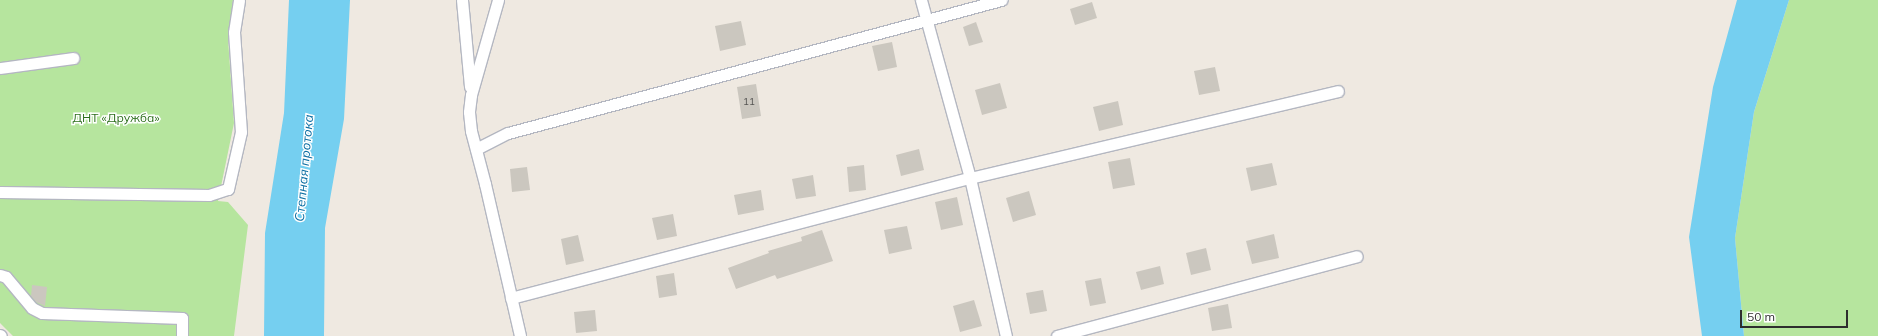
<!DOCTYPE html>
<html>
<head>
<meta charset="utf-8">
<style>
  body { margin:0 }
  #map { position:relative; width:1878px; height:336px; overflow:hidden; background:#efe9e1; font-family:Mulish,sans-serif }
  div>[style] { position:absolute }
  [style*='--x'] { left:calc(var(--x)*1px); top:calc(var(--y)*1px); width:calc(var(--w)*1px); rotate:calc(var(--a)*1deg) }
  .green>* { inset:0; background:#b6e59e }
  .water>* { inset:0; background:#75cff0 }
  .building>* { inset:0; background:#cbc7bf }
  .roads { filter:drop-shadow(1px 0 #b4b7c1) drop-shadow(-1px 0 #b4b7c1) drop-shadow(0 1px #b4b7c1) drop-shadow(0 -1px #b4b7c1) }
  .minor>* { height:11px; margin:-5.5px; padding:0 5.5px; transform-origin:5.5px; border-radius:5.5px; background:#fff }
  span { translate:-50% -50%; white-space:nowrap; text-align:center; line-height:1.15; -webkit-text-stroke:3px #fff; paint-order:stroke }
  .number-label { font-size:10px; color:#555452 }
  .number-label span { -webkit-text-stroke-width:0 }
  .park-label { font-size:12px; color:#2c6e1b }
  .water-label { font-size:13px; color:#0d6fa3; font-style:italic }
  .scale { position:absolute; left:1740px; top:310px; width:108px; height:18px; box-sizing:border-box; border:2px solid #2e2e2e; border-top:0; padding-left:5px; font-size:12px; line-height:14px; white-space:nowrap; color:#2e2e2e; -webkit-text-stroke:3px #fff; paint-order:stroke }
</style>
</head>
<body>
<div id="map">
  <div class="green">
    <i style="clip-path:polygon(0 0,233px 0,228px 39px,234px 123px,218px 201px,228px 202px,248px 225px,234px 336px,13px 336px,0 323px)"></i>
    <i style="clip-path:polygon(1789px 0,1878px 0,1878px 336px,1744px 336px,1735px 238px,1754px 112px)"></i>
  </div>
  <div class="water">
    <i style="clip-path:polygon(289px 0,350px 0,344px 119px,325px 228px,324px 336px,264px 336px,265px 233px,284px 113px)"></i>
    <i style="clip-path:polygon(1737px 0,1789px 0,1754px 112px,1735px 238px,1744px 336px,1702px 336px,1689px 237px,1713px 87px)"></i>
  </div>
  <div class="building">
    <i style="clip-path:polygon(1092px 2px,1097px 18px,1075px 25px,1070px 9px)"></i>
    <i style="clip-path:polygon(741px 21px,746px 45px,720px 51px,715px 26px)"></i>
    <i style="clip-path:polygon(976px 22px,983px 42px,969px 46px,963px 27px)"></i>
    <i style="clip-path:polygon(892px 42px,897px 67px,878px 71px,872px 46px)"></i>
    <i style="clip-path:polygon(1215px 67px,1220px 91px,1199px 95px,1194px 71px)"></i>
    <i style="clip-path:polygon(1000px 83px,1007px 108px,982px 115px,975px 90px)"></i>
    <i style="clip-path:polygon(756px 84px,761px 116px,742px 119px,737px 87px)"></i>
    <i style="clip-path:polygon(1118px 101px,1123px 125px,1099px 131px,1093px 107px)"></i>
    <i style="clip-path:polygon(919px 149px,924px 170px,901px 176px,896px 155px)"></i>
    <i style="clip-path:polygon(1130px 158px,1135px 185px,1113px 189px,1108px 162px)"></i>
    <i style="clip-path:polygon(1272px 163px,1277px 185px,1251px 191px,1246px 168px)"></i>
    <i style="clip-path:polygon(864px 165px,866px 190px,849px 192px,847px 167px)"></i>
    <i style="clip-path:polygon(527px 167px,530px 190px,512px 192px,510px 169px)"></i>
    <i style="clip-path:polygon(813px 175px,816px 196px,796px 199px,792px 179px)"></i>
    <i style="clip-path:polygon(761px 190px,764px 210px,738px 215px,734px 195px)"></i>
    <i style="clip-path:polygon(1029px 191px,1036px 215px,1013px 222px,1006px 198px)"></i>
    <i style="clip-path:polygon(957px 197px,963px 225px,941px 230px,935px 202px)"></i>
    <i style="clip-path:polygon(673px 214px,677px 236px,657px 240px,652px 218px)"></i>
    <i style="clip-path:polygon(907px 226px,912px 249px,889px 254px,884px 230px)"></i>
    <i style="clip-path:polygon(822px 230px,833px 261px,777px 279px,775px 275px,736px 289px,728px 268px,769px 253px,768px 251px,802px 241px,801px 237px)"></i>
    <i style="clip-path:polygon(1274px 234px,1279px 258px,1252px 264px,1246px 241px)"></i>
    <i style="clip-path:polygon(578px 235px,584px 261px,566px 265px,561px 239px)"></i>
    <i style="clip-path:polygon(1206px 248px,1211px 270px,1191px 275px,1186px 253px)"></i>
    <i style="clip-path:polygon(1160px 266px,1164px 284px,1141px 290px,1136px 272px)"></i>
    <i style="clip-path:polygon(674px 273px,677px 295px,659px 298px,656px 276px)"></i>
    <i style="clip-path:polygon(1101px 278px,1106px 303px,1090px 306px,1085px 281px)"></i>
    <i style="clip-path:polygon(32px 285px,47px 287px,45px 306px,36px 302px,31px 296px)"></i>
    <i style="clip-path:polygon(1043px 290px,1047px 311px,1030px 314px,1026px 293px)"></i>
    <i style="clip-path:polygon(974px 300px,982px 326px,960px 332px,953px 306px)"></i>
    <i style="clip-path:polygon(1228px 304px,1232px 328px,1212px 331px,1208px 308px)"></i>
    <i style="clip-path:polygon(595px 310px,597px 331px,576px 333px,574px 312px)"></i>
  </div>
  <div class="roads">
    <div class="minor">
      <i style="--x:462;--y:0;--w:87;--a:84.7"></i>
      <i style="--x:498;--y:0;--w:99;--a:105.9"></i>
      <i style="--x:471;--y:95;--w:17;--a:97"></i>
      <i style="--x:469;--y:112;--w:19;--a:84"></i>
      <i style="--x:471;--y:131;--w:55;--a:75.2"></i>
      <i style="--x:485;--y:184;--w:156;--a:77"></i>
      <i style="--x:921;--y:0;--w:185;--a:74.6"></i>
      <i style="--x:970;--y:178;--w:162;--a:77.2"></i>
      <i style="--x:0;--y:68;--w:74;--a:-7.8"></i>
      <i style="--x:476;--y:149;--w:36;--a:-27"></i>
      <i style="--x:508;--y:133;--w:511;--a:-15.1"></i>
      <i style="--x:0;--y:192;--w:209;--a:0.8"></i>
      <i style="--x:209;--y:195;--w:20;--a:-18"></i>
      <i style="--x:228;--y:189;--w:58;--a:-77.2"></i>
      <i style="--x:241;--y:132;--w:100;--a:-94"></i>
      <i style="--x:234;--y:32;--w:32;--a:-81"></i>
      <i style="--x:0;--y:275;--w:6;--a:18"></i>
      <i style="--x:6;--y:277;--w:40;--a:50"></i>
      <i style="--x:32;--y:308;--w:11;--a:27"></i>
      <i style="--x:42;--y:313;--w:140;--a:2"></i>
      <i style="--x:182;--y:318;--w:18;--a:90"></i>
      <i style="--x:511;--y:298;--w:474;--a:-14.7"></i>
      <i style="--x:970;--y:178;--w:378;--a:-13.3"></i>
      <i style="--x:0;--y:335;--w:1;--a:45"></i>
      <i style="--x:1057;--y:336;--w:310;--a:-14.9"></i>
    </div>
  </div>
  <div class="number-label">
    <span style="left:749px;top:102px">11</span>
  </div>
  <div class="park-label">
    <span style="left:116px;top:118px">ДНТ «Дружба»</span>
  </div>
  <div class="water-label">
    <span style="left:304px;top:168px;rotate:-85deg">Степная протока</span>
  </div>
  <div class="scale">50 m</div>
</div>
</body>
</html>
